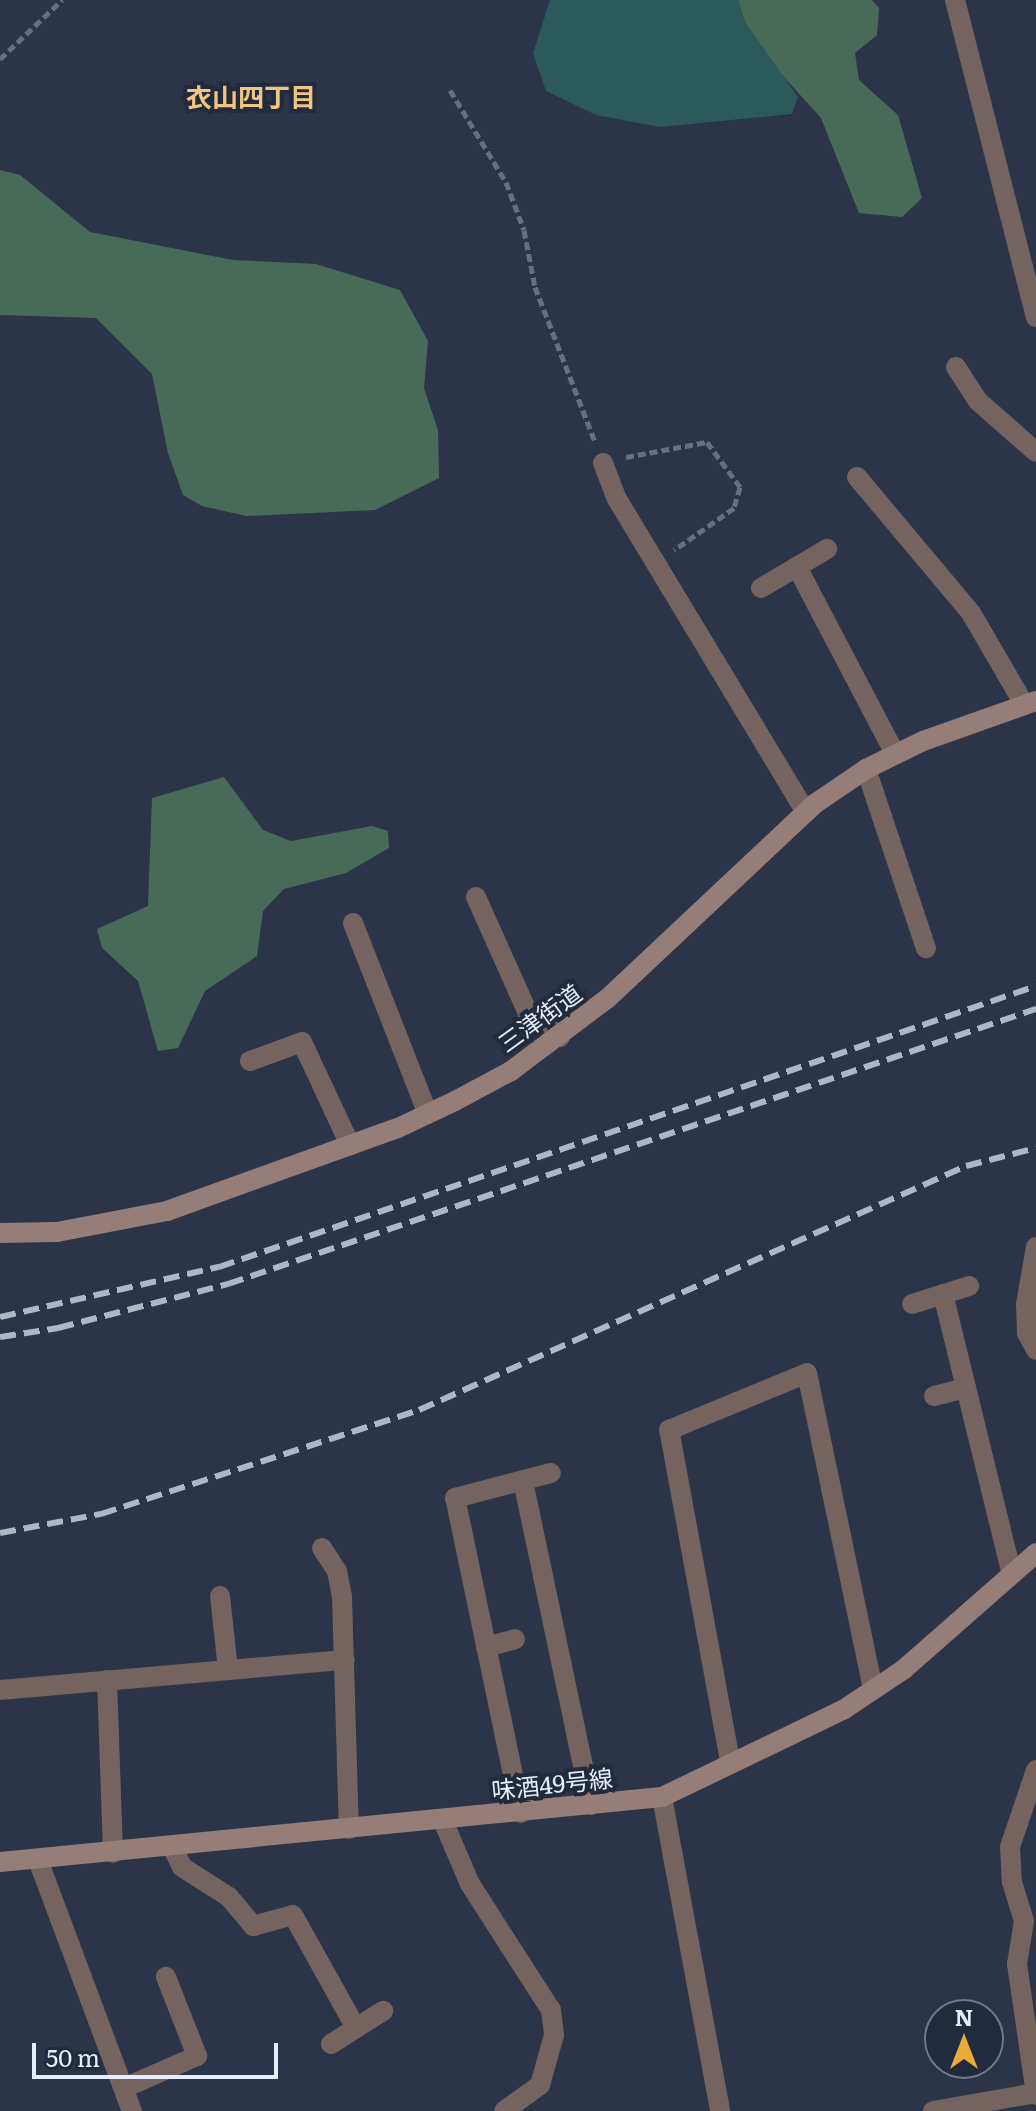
<!DOCTYPE html>
<html>
<head>
<meta charset="utf-8">
<style>
  body { margin:0 }
  #map { position:relative; width:1036px; height:2111px; overflow:hidden; background:#2b3448; font-family:Literata,"Noto Sans JP",serif }
  div>[style] { position:absolute }
  [style*='--x'] { left:calc(var(--x)*1px); top:calc(var(--y)*1px); width:calc(var(--w)*1px); rotate:calc(var(--a)*1deg) }
  .forest>* { inset:0; background:#486b59 }
  .water>* { inset:0; background:#2c5959 }
  .path>* { height:5px; margin-top:-2.5px; transform-origin:0; background:repeating-linear-gradient(90deg,#676f81 0 8px,transparent 0 12px) }
  .street>* { height:20px; margin:-10px; padding:0 10px; transform-origin:10px; border-radius:10px; background:#74635f }
  .secondary>* { height:20px; margin:-10px; padding:0 10px; transform-origin:10px; border-radius:10px; background:#977d77 }
  .rail>* { height:6px; margin-top:-3px; transform-origin:0; background:repeating-linear-gradient(90deg,#b0b6c6 0 16px,transparent 0 24px) }
  span { translate:-50% -50%; white-space:nowrap; text-align:center; line-height:1.15; -webkit-text-stroke:8px #222a3d; paint-order:stroke }
  .street-label { font-size:24px; color:#e7edfa }
  .neighbourhood-label { font-size:26px; color:#f1c580; font-weight:700 }
  .north { position:absolute; left:924px; top:1999px; width:80px; height:80px; box-sizing:border-box; background:#222a3d; border:2px solid #717889; border-radius:50%; rotate:0deg; font-size:22px; font-weight:700; line-height:32px; text-align:center; color:#e7edfa }
  .north::after { content:''; display:block; margin:auto; width:28px; height:36px; background:#e9ab38; clip-path:polygon(50% 0,100% 100%,50% 72%,0 100%) }
  .scale { position:absolute; left:32px; top:2043px; width:246px; height:36px; box-sizing:border-box; border:4px solid #e7edfa; border-top:0; padding-left:10px; font-size:24px; line-height:28px; white-space:nowrap; color:#e7edfa; -webkit-text-stroke:6px #222a3d; paint-order:stroke }
</style>
</head>
<body>
<div id="map">
  <div class="forest">
    <i style="clip-path:polygon(738px 0,872px 0,879px 8px,877px 35px,855px 53px,859px 80px,898px 115px,922px 198px,902px 217px,859px 213px,821px 118px,773px 65px,745px 22px)"></i>
    <i style="clip-path:polygon(0 170px,20px 175px,90px 232px,233px 260px,316px 264px,400px 290px,428px 341px,424px 388px,438px 430px,439px 478px,375px 510px,246px 516px,202px 506px,183px 495px,168px 453px,152px 374px,96px 318px,0 315px)"></i>
    <i style="clip-path:polygon(224px 777px,263px 830px,291px 841px,372px 826px,388px 831px,389px 848px,346px 873px,284px 889px,263px 911px,257px 956px,205px 991px,178px 1048px,158px 1051px,138px 981px,102px 948px,97px 929px,148px 906px,152px 798px)"></i>
  </div>
  <div class="water">
    <i style="clip-path:polygon(550px 0,738px 0,745px 22px,798px 97px,792px 114px,660px 127px,596px 115px,546px 91px,533px 53px)"></i>
  </div>
  <div class="path">
    <i style="--x:0;--y:59;--w:86;--a:-43.6"></i>
    <i style="--x:450;--y:90;--w:108;--a:58.7"></i>
    <i style="--x:506;--y:182;--w:51;--a:69.4"></i>
    <i style="--x:524;--y:230;--w:58;--a:79.1"></i>
    <i style="--x:535;--y:287;--w:166;--a:68.8"></i>
    <i style="--x:626;--y:457;--w:82;--a:-10.5"></i>
    <i style="--x:707;--y:442;--w:56;--a:53.7"></i>
    <i style="--x:740;--y:487;--w:22;--a:106"></i>
    <i style="--x:734;--y:508;--w:73;--a:145"></i>
  </div>
  <div class="street">
    <i style="--x:955;--y:0;--w:327;--a:75.7"></i>
    <i style="--x:956;--y:367;--w:40;--a:57.1"></i>
    <i style="--x:978;--y:401;--w:77;--a:41.3"></i>
    <i style="--x:603;--y:463;--w:39;--a:69"></i>
    <i style="--x:617;--y:499;--w:366;--a:58.9"></i>
    <i style="--x:857;--y:477;--w:177;--a:50"></i>
    <i style="--x:971;--y:613;--w:105;--a:59.8"></i>
    <i style="--x:797;--y:567;--w:211;--a:62.3"></i>
    <i style="--x:761;--y:588;--w:77;--a:-30.6"></i>
    <i style="--x:866;--y:769;--w:189;--a:71.5"></i>
    <i style="--x:476;--y:897;--w:127;--a:65.9"></i>
    <i style="--x:528;--y:1013;--w:40;--a:37"></i>
    <i style="--x:353;--y:923;--w:205;--a:68.6"></i>
    <i style="--x:250;--y:1061;--w:55;--a:-20.1"></i>
    <i style="--x:302;--y:1042;--w:114;--a:65"></i>
    <i style="--x:1036;--y:1247;--w:58;--a:100"></i>
    <i style="--x:1026;--y:1304;--w:29;--a:88"></i>
    <i style="--x:1027;--y:1333;--w:19;--a:62"></i>
    <i style="--x:943;--y:1294;--w:288;--a:76.2"></i>
    <i style="--x:912;--y:1304;--w:60;--a:-17.5"></i>
    <i style="--x:934;--y:1396;--w:33;--a:-14"></i>
    <i style="--x:523;--y:1481;--w:331;--a:78.1"></i>
    <i style="--x:322;--y:1548;--w:27;--a:57"></i>
    <i style="--x:337;--y:1571;--w:26;--a:79"></i>
    <i style="--x:342;--y:1597;--w:232;--a:88.3"></i>
    <i style="--x:220;--y:1596;--w:74;--a:83.8"></i>
    <i style="--x:486;--y:1647;--w:30;--a:-15"></i>
    <i style="--x:107;--y:1680;--w:173;--a:88"></i>
    <i style="--x:0;--y:1690;--w:346;--a:-5"></i>
    <i style="--x:730;--y:1761;--w:337;--a:-100.4"></i>
    <i style="--x:669;--y:1430;--w:149;--a:-22.4"></i>
    <i style="--x:807;--y:1373;--w:323;--a:78.2"></i>
    <i style="--x:1036;--y:1770;--w:81;--a:108.7"></i>
    <i style="--x:1010;--y:1847;--w:35;--a:87"></i>
    <i style="--x:1012;--y:1882;--w:41;--a:72.9"></i>
    <i style="--x:1024;--y:1921;--w:44;--a:99.2"></i>
    <i style="--x:1017;--y:1964;--w:132;--a:81.7"></i>
    <i style="--x:662;--y:1797;--w:319;--a:79.5"></i>
    <i style="--x:521;--y:1813;--w:322;--a:-101.8"></i>
    <i style="--x:455;--y:1498;--w:99;--a:-14.6"></i>
    <i style="--x:443;--y:1821;--w:69;--a:66.8"></i>
    <i style="--x:470;--y:1884;--w:150;--a:57.3"></i>
    <i style="--x:551;--y:2010;--w:25;--a:83"></i>
    <i style="--x:554;--y:2035;--w:52;--a:105.6"></i>
    <i style="--x:540;--y:2085;--w:44;--a:144.2"></i>
    <i style="--x:172;--y:1847;--w:22;--a:63"></i>
    <i style="--x:182;--y:1867;--w:56;--a:32.6"></i>
    <i style="--x:229;--y:1897;--w:38;--a:50"></i>
    <i style="--x:253;--y:1926;--w:41;--a:-15.4"></i>
    <i style="--x:293;--y:1915;--w:129;--a:60.9"></i>
    <i style="--x:38;--y:1860;--w:268;--a:69.5"></i>
    <i style="--x:331;--y:2044;--w:62;--a:-32.4"></i>
    <i style="--x:124;--y:2088;--w:80;--a:-23.7"></i>
    <i style="--x:197;--y:2056;--w:85;--a:-111.4"></i>
    <i style="--x:933;--y:2111;--w:105;--a:-9.9"></i>
  </div>
  <div class="secondary">
    <i style="--x:0;--y:1233;--w:57;--a:-1"></i>
    <i style="--x:57;--y:1232;--w:112;--a:-10.8"></i>
    <i style="--x:167;--y:1211;--w:245;--a:-19.8"></i>
    <i style="--x:398;--y:1128;--w:63;--a:-25.3"></i>
    <i style="--x:455;--y:1101;--w:64;--a:-28.2"></i>
    <i style="--x:511;--y:1071;--w:121;--a:-37"></i>
    <i style="--x:608;--y:998;--w:285;--a:-43.2"></i>
    <i style="--x:816;--y:803;--w:60;--a:-34.2"></i>
    <i style="--x:866;--y:769;--w:64;--a:-26.2"></i>
    <i style="--x:923;--y:741;--w:120;--a:-19.5"></i>
    <i style="--x:0;--y:1862;--w:665;--a:-5.61"></i>
    <i style="--x:662;--y:1797;--w:201;--a:-25.7"></i>
    <i style="--x:843;--y:1710;--w:72;--a:-33.7"></i>
    <i style="--x:903;--y:1670;--w:177;--a:-41.3"></i>
  </div>
  <div class="rail">
    <i style="--x:0;--y:1317;--w:225;--a:-12.9"></i>
    <i style="--x:219;--y:1267;--w:864;--a:-18.98"></i>
    <i style="--x:0;--y:1337;--w:59;--a:-8.8"></i>
    <i style="--x:58;--y:1328;--w:176;--a:-14.5"></i>
    <i style="--x:228;--y:1284;--w:854;--a:-18.8"></i>
    <i style="--x:0;--y:1533;--w:103;--a:-10.7"></i>
    <i style="--x:101;--y:1514;--w:335;--a:-18.1"></i>
    <i style="--x:419;--y:1410;--w:599;--a:-24.04"></i>
    <i style="--x:966;--y:1166;--w:72;--a:-14.4"></i>
  </div>
  <div class="street-label">
    <span style="left:539px;top:1017px;rotate:-36deg">三津街道</span>
    <span style="left:552px;top:1783px;rotate:-6deg">味酒49号線</span>
  </div>
  <div class="neighbourhood-label">
    <span style="left:251px;top:96px">衣山四丁目</span>
  </div>
  <div class="north">N</div>
  <div class="scale">50 m</div>
</div>
</body>
</html>
